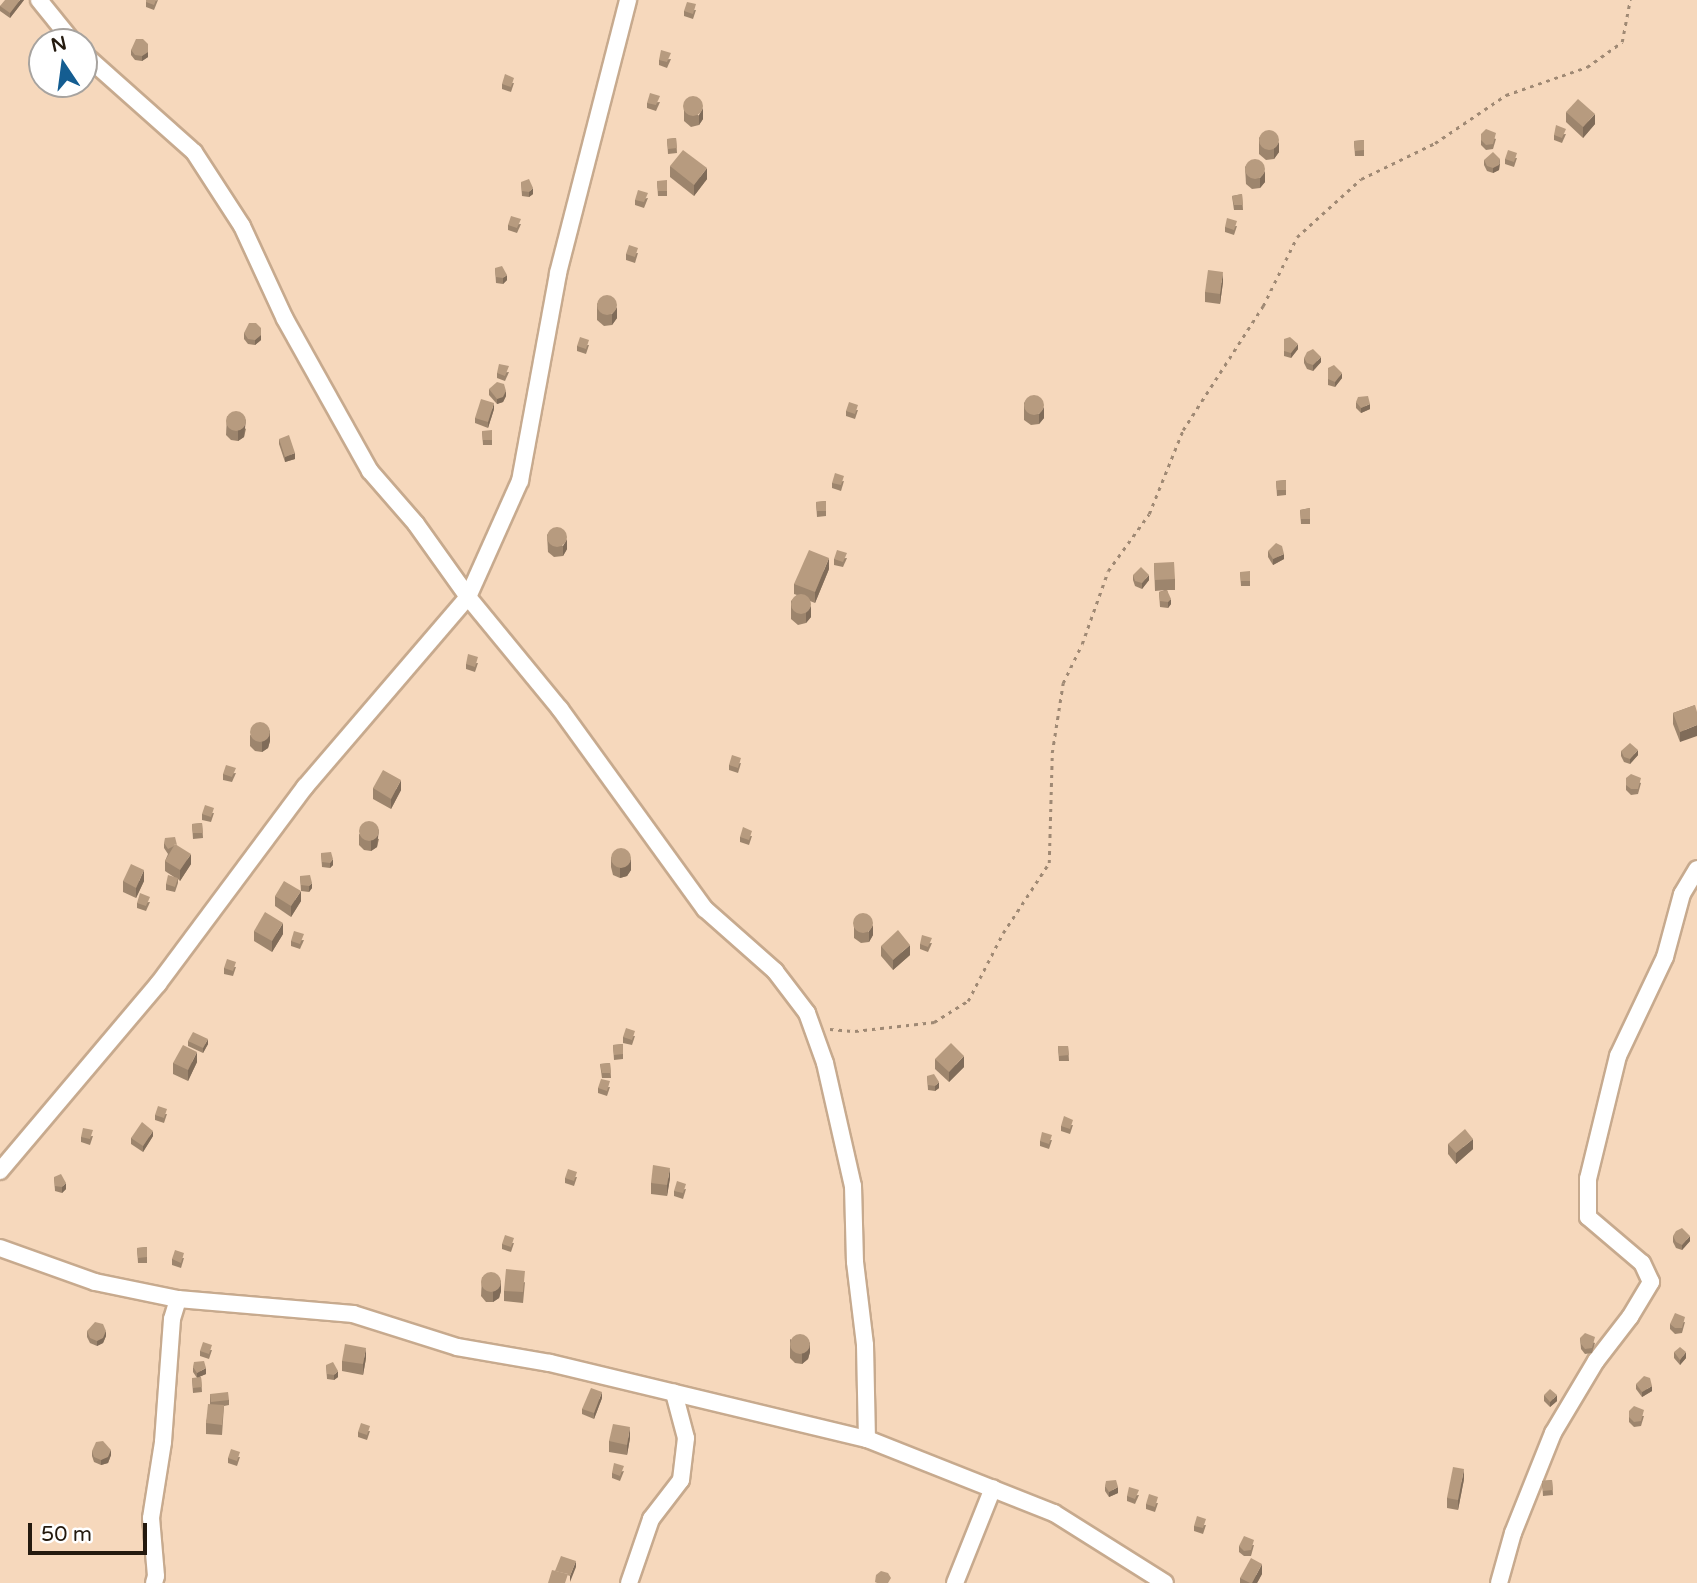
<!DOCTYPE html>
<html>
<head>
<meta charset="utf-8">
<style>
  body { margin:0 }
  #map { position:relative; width:1697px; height:1583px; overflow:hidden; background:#f6d8bc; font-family:"Varela Round",sans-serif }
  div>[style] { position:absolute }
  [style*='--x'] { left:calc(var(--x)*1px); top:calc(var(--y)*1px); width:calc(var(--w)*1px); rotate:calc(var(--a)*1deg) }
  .path>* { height:2.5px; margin-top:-1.25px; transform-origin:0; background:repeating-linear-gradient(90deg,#9f8974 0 3.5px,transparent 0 8.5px) }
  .roads { filter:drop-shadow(2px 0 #c7aa8e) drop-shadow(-2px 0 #c7aa8e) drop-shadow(0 2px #c7aa8e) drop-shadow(0 -2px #c7aa8e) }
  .street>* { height:16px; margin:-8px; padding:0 8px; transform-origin:8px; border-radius:8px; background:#fff }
  .wall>* { inset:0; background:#9d856d }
  .shaded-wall>* { inset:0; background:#806c59 }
  .building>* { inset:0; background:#b79b7f }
  .round { border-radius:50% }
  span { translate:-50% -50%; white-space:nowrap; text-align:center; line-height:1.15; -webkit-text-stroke:6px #fff; paint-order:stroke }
  .north { position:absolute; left:28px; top:28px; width:70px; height:70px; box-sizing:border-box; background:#fff; border:2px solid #a7a39f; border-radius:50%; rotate:347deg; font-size:19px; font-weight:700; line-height:28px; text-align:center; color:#241a0f }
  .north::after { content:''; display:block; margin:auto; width:24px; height:32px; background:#145d91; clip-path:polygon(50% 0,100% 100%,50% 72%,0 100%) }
  .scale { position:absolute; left:28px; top:1523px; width:119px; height:32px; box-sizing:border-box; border:4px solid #241a0f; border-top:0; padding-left:9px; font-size:21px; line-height:24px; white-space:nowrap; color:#241a0f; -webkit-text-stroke:5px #fff; paint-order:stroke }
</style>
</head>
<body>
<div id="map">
  <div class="path">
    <i style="--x:830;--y:1029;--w:25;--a:5"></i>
    <i style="--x:855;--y:1031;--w:80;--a:-6.5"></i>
    <i style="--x:934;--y:1022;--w:40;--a:-32"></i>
    <i style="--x:968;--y:1001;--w:76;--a:-62.8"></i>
    <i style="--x:1003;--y:933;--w:84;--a:-56.7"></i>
    <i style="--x:1049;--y:863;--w:110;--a:-88.4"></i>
    <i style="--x:1052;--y:753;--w:71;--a:-81.1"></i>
    <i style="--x:1063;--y:683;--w:43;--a:-64"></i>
    <i style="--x:1082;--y:644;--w:77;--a:-70.4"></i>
    <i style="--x:1108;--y:571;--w:70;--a:-54.3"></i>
    <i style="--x:1149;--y:514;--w:91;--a:-68"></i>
    <i style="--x:1183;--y:430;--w:148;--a:-57.2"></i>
    <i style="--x:1263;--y:306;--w:77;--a:-63.8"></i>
    <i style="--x:1297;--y:237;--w:86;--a:-42.2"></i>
    <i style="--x:1361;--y:179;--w:82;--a:-25.9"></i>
    <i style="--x:1435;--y:143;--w:86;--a:-34.1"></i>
    <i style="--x:1506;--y:95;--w:86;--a:-19.1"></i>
    <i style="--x:1587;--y:67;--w:43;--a:-35.5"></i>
    <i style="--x:1622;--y:42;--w:43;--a:-79.2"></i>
  </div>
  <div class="roads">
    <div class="street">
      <i style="--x:39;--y:0;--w:54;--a:51"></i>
      <i style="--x:84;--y:54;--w:147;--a:41.7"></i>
      <i style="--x:194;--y:152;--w:88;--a:57"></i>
      <i style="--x:242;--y:226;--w:102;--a:65.2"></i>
      <i style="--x:285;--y:319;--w:174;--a:60.8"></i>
      <i style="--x:370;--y:471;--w:70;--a:49"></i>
      <i style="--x:416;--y:524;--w:90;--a:54.5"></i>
      <i style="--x:468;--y:597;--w:145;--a:50.6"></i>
      <i style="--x:560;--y:709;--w:247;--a:54.1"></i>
      <i style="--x:705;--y:909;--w:94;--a:41.5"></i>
      <i style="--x:775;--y:971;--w:53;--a:52.7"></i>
      <i style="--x:807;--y:1013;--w:53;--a:70.2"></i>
      <i style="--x:825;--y:1063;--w:126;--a:77.2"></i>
      <i style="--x:853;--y:1186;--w:76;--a:88.5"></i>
      <i style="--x:855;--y:1262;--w:84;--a:83.1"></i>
      <i style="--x:865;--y:1345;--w:94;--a:88.8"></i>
      <i style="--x:0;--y:1171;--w:245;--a:-49.8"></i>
      <i style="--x:158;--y:984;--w:246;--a:-53.3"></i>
      <i style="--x:305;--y:787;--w:250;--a:-49.4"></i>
      <i style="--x:468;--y:597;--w:127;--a:-65.9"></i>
      <i style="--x:520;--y:481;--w:211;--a:-79.6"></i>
      <i style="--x:558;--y:273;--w:282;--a:-75.6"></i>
      <i style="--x:0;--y:1248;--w:101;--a:19.7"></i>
      <i style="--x:95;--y:1282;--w:85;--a:11.6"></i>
      <i style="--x:178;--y:1299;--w:176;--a:4.9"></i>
      <i style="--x:353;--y:1314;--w:109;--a:17.6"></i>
      <i style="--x:457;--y:1347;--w:94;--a:9.8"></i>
      <i style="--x:550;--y:1363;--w:326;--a:13.5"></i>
      <i style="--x:867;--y:1439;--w:201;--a:21.6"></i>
      <i style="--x:1054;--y:1513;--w:131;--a:32.2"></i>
      <i style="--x:154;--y:1583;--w:7;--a:-74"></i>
      <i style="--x:156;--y:1576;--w:58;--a:-94.9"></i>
      <i style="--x:151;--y:1518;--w:77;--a:-81"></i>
      <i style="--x:163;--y:1442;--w:123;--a:-85.8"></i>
      <i style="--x:172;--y:1319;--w:21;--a:-73"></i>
      <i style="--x:629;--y:1583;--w:68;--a:-71"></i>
      <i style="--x:651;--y:1519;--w:49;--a:-52.4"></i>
      <i style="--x:681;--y:1480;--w:42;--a:-83.2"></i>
      <i style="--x:686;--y:1438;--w:47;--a:-104.9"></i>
      <i style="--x:955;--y:1583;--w:102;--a:-68.2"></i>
      <i style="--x:1499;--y:1583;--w:52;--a:-74.4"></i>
      <i style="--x:1513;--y:1533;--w:108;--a:-68.2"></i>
      <i style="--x:1553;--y:1433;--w:84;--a:-59.2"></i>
      <i style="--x:1596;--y:1361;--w:56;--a:-52.3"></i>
      <i style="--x:1630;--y:1317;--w:41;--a:-59"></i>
      <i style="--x:1651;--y:1282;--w:21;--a:-115"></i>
      <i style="--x:1642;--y:1263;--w:71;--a:-139.6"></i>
      <i style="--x:1588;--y:1217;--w:38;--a:-90"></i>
      <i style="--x:1588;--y:1179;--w:127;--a:-76.3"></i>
      <i style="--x:1618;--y:1056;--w:110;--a:-64.6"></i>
      <i style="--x:1665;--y:957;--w:65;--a:-74.9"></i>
      <i style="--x:1682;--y:894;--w:29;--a:-59"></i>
    </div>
  </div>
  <div class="wall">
    <i style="clip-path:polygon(24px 0,10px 18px,0 11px,0 6px)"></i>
    <i style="clip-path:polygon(158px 0,154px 10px,146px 7px,146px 2px)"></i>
    <i style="clip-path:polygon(696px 10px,693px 19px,684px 16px,684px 11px)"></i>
    <i style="clip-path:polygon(148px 44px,148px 57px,142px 61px,135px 60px,131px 55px,131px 50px)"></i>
    <i style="clip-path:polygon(671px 59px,667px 68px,659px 65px,659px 60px)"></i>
    <i style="clip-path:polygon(514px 83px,511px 92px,502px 89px,502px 84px)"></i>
    <i style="clip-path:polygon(660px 102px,656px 111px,647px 108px,647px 103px)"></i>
    <i style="clip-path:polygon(684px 103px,703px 119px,699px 125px,691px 127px,684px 121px)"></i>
    <i style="clip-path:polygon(1566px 112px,1595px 124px,1583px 138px,1566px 122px)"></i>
    <i style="clip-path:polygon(1481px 134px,1496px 139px,1493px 149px,1486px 150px,1481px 145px)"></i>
    <i style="clip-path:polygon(1566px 134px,1562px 143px,1554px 140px,1554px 135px)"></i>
    <i style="clip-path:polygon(1259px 137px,1279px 152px,1274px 159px,1266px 160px,1259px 154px)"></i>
    <i style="clip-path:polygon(676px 138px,677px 153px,668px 154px,667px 139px)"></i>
    <i style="clip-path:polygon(1364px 140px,1364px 156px,1355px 156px,1354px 141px)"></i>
    <i style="clip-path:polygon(1517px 158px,1514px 167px,1505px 164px,1505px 159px)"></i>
    <i style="clip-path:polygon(1484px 160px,1500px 164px,1499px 170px,1493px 173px,1487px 171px,1484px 165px)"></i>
    <i style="clip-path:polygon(670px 166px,707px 179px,694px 196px,670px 177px)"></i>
    <i style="clip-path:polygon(1245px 166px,1265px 182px,1260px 188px,1252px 189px,1246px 184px)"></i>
    <i style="clip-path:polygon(657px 181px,667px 191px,667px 196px,658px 196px)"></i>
    <i style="clip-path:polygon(521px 182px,533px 194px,529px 197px,522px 196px)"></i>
    <i style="clip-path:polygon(1242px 194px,1243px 210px,1234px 210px,1232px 196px)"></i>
    <i style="clip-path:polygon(648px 198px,644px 208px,635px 205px,635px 200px)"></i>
    <i style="clip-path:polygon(521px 224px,517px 233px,508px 230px,508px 225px)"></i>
    <i style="clip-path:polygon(1237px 226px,1234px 235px,1225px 232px,1225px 227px)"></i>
    <i style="clip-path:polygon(638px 253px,635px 263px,626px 260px,626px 254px)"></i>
    <i style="clip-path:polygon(495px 268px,507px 280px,503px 284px,496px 283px)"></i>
    <i style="clip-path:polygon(1223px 282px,1220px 304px,1205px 302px,1205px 292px)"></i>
    <i style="clip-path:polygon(597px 303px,617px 318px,612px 325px,604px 326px,597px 320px)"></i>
    <i style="clip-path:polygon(261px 328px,261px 340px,255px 345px,248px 344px,244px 339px,244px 333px)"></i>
    <i style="clip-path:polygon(1284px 339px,1298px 349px,1291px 358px,1284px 356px)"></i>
    <i style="clip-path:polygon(589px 345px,586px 354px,577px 351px,577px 346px)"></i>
    <i style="clip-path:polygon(1304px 358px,1321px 362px,1313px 371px,1307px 369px,1304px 363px)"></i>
    <i style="clip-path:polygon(1328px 368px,1342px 378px,1335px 387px,1328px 385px)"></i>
    <i style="clip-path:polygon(509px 372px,505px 381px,497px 378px,497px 373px)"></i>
    <i style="clip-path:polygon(489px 389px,506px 396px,503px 402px,497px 404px,489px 395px)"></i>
    <i style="clip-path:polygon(1024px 402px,1044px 418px,1039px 424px,1031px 425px,1024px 420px)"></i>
    <i style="clip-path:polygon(1356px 402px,1370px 409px,1361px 413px,1356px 408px)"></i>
    <i style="clip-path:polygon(494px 409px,488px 428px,475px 423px,475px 418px)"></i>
    <i style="clip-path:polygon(858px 410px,855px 419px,846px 416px,846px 411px)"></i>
    <i style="clip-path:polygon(227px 416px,246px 429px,244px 437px,238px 441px,231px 440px,226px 435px)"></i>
    <i style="clip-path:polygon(482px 431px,492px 440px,492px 445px,483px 445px)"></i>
    <i style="clip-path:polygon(279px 439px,295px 459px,285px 462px,279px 444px)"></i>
    <i style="clip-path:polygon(1286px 480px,1286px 495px,1277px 496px,1276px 481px)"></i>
    <i style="clip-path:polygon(844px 481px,841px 491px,832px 488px,832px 483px)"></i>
    <i style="clip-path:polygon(826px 501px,826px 516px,817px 517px,816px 502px)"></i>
    <i style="clip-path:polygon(1310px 508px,1310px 524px,1301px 524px,1300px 510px)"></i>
    <i style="clip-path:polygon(547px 534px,567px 549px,563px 556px,554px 557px,548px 552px)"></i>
    <i style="clip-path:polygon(1268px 551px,1284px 559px,1273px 565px,1268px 557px)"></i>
    <i style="clip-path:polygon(847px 558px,843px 567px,834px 565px,834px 559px)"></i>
    <i style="clip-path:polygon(1154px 563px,1175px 579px,1175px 590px,1167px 590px,1171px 604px,1168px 608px,1160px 607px,1159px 592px,1165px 590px,1155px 591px)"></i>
    <i style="clip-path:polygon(829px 569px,815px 603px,810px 601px,811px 617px,806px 623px,798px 625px,791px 619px,791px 601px,797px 595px,794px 594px,794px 584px)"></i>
    <i style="clip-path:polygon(1240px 572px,1250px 581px,1250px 586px,1241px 586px)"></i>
    <i style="clip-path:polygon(1133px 575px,1149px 580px,1142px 589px,1135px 586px,1133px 580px)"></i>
    <i style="clip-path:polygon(478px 663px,475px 672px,466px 669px,466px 664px)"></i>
    <i style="clip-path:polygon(1695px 705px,1680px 742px,1673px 724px,1673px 713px)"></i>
    <i style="clip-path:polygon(250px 735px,270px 741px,268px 748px,262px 752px,255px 751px,250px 746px)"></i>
    <i style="clip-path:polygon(1621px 751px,1638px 755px,1630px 764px,1624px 762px,1621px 756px)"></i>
    <i style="clip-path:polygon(741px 763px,738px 773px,729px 770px,729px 765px)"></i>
    <i style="clip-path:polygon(236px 773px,232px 782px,223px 780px,223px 774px)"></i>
    <i style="clip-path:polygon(1626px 778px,1641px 783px,1638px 794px,1631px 795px,1626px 790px)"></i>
    <i style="clip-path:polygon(373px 788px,401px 790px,391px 809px,373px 799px)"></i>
    <i style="clip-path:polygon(214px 813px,211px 822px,202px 820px,202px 814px)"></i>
    <i style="clip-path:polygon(202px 823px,203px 838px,193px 839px,192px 824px)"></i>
    <i style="clip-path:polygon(359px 834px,379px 839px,377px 847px,371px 851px,364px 850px,359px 845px)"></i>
    <i style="clip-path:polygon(752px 836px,749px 845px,740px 842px,740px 837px)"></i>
    <i style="clip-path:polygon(164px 843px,177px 846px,191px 864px,180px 881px,178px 879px,178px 883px,175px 892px,166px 890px,166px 884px,174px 877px,165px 871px,165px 861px,168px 854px,164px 848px)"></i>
    <i style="clip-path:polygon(321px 853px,333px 865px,330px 868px,322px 867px)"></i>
    <i style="clip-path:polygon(611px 857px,631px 870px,627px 876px,620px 878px,613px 875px,611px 867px)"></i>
    <i style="clip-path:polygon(300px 876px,312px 888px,309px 892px,301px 891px)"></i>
    <i style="clip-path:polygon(123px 881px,144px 881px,136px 898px,123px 892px)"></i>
    <i style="clip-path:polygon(275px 896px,301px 901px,291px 917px,275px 906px)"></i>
    <i style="clip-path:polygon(150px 902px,146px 911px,137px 908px,137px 903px)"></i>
    <i style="clip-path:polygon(854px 920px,873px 935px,869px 942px,861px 943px,854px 938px)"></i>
    <i style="clip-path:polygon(254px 931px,283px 934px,272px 952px,254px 941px)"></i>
    <i style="clip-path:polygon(304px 940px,300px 949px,291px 946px,291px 941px)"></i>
    <i style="clip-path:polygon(932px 943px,928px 952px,920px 949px,920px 944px)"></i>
    <i style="clip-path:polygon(881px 946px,910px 955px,893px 970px,881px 956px)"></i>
    <i style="clip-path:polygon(236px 967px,233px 976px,224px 974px,224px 968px)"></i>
    <i style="clip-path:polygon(635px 1036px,632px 1045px,623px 1043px,623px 1037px)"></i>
    <i style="clip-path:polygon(188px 1041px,208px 1044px,203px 1053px,188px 1046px)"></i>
    <i style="clip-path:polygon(623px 1044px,623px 1059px,614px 1060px,613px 1045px)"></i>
    <i style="clip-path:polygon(1058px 1046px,1068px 1046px,1069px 1061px,1059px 1061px)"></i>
    <i style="clip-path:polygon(935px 1059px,964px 1067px,949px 1082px,935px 1069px)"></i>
    <i style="clip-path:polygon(197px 1062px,188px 1081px,173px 1074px,173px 1063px)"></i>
    <i style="clip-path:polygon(610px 1063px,611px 1078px,602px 1078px,600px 1064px)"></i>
    <i style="clip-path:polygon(927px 1076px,939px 1088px,935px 1091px,928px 1090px)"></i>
    <i style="clip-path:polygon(610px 1087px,607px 1096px,598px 1093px,598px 1088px)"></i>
    <i style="clip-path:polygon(167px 1114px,164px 1123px,155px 1120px,155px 1115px)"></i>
    <i style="clip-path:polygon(1073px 1125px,1070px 1134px,1061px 1131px,1061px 1126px)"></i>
    <i style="clip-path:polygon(93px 1136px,90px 1145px,81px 1142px,81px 1137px)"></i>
    <i style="clip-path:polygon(153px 1136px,143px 1152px,131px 1144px,131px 1138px)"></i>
    <i style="clip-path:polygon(1052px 1140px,1049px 1149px,1040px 1146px,1040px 1141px)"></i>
    <i style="clip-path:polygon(1448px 1144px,1473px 1149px,1456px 1164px,1448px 1154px)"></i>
    <i style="clip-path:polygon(54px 1177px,66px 1189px,62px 1193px,55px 1191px)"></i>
    <i style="clip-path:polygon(577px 1177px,574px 1186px,565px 1183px,565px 1178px)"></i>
    <i style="clip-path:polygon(670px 1178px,667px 1196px,651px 1194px,651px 1183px)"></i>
    <i style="clip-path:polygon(686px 1189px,683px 1199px,674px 1196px,674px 1191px)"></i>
    <i style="clip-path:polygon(1673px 1236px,1690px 1241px,1682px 1250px,1676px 1248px,1673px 1242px)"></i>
    <i style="clip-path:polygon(514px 1243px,511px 1252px,502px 1249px,502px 1244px)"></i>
    <i style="clip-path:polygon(147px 1247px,147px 1263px,138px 1263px,137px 1248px)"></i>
    <i style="clip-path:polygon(184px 1258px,181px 1268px,172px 1265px,172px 1259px)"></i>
    <i style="clip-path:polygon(482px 1277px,501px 1291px,499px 1298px,493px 1302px,486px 1302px,481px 1296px)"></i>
    <i style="clip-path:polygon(525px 1282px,523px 1303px,504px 1301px,504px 1291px)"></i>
    <i style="clip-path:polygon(1685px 1322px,1682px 1333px,1675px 1334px,1670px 1329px,1670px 1324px)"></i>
    <i style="clip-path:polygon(87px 1331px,106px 1336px,103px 1343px,97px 1346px,90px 1343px,87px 1337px)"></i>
    <i style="clip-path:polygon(1580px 1338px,1595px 1343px,1592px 1353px,1585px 1354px,1581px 1349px)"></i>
    <i style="clip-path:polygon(790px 1339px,810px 1352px,808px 1359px,802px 1364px,795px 1363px,790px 1358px)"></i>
    <i style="clip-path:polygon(212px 1350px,209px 1359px,200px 1356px,200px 1351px)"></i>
    <i style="clip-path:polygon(1674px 1352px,1686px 1358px,1680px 1365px,1674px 1358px)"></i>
    <i style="clip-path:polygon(366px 1358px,363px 1375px,342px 1371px,342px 1361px)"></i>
    <i style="clip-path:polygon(326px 1365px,338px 1377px,334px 1380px,327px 1379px)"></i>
    <i style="clip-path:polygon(193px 1367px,206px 1374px,198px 1377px,201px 1377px,202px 1392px,193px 1393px,192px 1378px,197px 1378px,193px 1372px)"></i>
    <i style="clip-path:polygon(1636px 1384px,1652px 1391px,1642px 1397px,1636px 1389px)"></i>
    <i style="clip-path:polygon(210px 1394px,229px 1400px,229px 1405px,224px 1406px,222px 1435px,206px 1434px,206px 1423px,210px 1404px)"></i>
    <i style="clip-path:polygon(1544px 1395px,1557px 1401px,1550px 1407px,1544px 1401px)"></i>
    <i style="clip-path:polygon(602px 1398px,594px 1419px,582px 1414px,582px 1409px)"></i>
    <i style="clip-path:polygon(1629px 1416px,1644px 1416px,1641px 1426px,1634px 1427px,1629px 1422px)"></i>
    <i style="clip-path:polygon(370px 1431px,367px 1440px,358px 1437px,358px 1432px)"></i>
    <i style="clip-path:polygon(630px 1438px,627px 1455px,609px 1452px,609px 1441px)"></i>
    <i style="clip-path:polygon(92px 1451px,111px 1455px,108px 1463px,101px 1465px,94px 1462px,92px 1456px)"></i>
    <i style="clip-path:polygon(240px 1457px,237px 1466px,228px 1463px,228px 1458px)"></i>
    <i style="clip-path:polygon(624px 1471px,620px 1481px,612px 1478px,612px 1473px)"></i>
    <i style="clip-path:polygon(1464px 1479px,1458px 1510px,1447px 1508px,1447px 1498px)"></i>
    <i style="clip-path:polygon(1552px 1480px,1553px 1495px,1543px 1496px,1542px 1481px)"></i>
    <i style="clip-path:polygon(1105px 1486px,1118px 1493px,1109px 1497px,1105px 1491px)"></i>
    <i style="clip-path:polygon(1139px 1495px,1135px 1504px,1127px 1501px,1127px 1496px)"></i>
    <i style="clip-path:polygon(1158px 1503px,1155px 1512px,1146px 1509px,1146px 1504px)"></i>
    <i style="clip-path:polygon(1206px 1525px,1203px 1534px,1194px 1531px,1194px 1526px)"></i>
    <i style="clip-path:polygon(1254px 1545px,1251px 1556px,1244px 1556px,1239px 1552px,1239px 1546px)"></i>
    <i style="clip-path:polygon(1262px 1574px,1257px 1583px,1240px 1583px,1240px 1578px)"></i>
  </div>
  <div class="shaded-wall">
    <i style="clip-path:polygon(20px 0,24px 0,10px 18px,10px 13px)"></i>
    <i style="clip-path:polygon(148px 52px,148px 57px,142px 61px,142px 56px)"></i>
    <i style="clip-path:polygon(703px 108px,703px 119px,699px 125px,699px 115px)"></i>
    <i style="clip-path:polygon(1595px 114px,1595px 124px,1583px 138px,1583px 127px)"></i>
    <i style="clip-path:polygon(1279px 142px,1279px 152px,1274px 159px,1274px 148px)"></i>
    <i style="clip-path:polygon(1500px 159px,1499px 170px,1493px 173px,1493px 168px)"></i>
    <i style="clip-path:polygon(707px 168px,707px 179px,694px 196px,694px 185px)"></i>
    <i style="clip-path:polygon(1265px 171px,1265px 182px,1260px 188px,1260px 178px)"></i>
    <i style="clip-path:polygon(533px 188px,533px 194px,529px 197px,529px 192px)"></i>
    <i style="clip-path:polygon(1223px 272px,1223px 282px,1220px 304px,1220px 294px)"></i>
    <i style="clip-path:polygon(507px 275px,507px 280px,503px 284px,503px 278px)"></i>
    <i style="clip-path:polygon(617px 307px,617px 318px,612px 325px,612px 314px)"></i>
    <i style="clip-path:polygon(261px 335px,261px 340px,255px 345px,255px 340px)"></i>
    <i style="clip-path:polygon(1298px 344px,1298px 349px,1291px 358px,1291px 353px)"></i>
    <i style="clip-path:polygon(1321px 357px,1321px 362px,1313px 371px,1313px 365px)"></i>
    <i style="clip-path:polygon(1342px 373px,1342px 378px,1335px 387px,1335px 382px)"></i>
    <i style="clip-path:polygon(506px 391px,506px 396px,503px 402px,497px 404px,497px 399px)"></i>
    <i style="clip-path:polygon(494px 403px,494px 409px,488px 428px,488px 422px)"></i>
    <i style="clip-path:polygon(1370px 404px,1370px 409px,1361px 413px,1361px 408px)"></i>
    <i style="clip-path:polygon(1044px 407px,1044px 418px,1039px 424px,1039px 414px)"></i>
    <i style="clip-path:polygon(246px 419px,244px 437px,238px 441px,238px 430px)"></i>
    <i style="clip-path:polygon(295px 453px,295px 459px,285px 462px,285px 457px)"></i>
    <i style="clip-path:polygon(567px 539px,567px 549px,563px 556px,563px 546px)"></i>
    <i style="clip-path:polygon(1284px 554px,1284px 559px,1273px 565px,1273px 559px)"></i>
    <i style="clip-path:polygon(829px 558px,829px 569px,815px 603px,815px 592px)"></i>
    <i style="clip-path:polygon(1149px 575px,1149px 580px,1142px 589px,1142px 583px)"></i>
    <i style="clip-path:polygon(1171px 599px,1171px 604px,1168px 608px,1168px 602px)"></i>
    <i style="clip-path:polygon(811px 606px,811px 617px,806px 623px,806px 613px)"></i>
    <i style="clip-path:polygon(1697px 725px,1697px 736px,1680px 742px,1680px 732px)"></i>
    <i style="clip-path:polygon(270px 730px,270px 741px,268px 748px,262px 752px,262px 742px)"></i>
    <i style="clip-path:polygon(1638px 750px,1638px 755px,1630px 764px,1630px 759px)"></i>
    <i style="clip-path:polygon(401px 780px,401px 790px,391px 809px,391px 799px)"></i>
    <i style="clip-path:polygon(379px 829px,377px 847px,371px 851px,371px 840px)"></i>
    <i style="clip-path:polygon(191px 854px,191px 864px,180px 881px,180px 870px)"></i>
    <i style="clip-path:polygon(333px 859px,333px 865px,330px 868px,330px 863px)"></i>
    <i style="clip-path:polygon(631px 859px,631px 870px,627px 876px,620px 878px,620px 868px)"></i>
    <i style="clip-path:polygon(144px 870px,144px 881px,136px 898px,136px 888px)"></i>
    <i style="clip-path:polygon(312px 883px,312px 888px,309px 892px,309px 886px)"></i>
    <i style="clip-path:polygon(301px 891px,301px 901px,291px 917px,291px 906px)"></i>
    <i style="clip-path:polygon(283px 923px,283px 934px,272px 952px,272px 941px)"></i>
    <i style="clip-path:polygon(873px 925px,873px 935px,869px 942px,869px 931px)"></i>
    <i style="clip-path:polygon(910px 945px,910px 955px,893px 970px,893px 960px)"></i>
    <i style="clip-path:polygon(208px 1039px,208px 1044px,203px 1053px,203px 1048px)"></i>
    <i style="clip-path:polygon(197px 1052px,197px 1062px,188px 1081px,188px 1070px)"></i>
    <i style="clip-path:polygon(964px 1056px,964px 1067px,949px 1082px,949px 1072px)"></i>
    <i style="clip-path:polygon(939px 1082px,939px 1088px,935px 1091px,935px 1086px)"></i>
    <i style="clip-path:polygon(153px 1131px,153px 1136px,143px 1152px,143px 1146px)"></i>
    <i style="clip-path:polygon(1473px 1139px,1473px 1149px,1456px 1164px,1456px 1153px)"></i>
    <i style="clip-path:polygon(670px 1168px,670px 1178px,667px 1196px,667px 1185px)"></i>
    <i style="clip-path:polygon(66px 1183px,66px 1189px,62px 1193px,62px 1187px)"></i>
    <i style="clip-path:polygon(1690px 1236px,1690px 1241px,1682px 1250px,1682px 1245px)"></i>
    <i style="clip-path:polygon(501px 1280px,501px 1291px,499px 1298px,493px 1302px,493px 1292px)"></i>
    <i style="clip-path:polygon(106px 1331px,106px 1336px,103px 1343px,97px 1346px,97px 1341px)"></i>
    <i style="clip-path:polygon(810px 1342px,810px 1352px,808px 1359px,802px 1364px,802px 1353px)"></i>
    <i style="clip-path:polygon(366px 1348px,366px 1358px,363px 1375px,363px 1364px)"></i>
    <i style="clip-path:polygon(1686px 1352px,1686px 1358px,1680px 1365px,1680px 1360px)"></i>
    <i style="clip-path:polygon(206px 1368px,206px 1374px,197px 1378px,197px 1373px)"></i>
    <i style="clip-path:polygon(338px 1371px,338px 1377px,334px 1380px,334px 1375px)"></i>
    <i style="clip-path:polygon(1652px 1386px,1652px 1391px,1642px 1397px,1642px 1392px)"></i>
    <i style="clip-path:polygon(602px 1392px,602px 1398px,594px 1419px,594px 1413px)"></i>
    <i style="clip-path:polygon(1557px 1395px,1557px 1401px,1550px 1407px,1550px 1402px)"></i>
    <i style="clip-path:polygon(630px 1427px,630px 1438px,627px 1455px,627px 1445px)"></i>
    <i style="clip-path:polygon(111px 1450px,111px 1455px,108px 1463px,101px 1465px,101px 1460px)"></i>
    <i style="clip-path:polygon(1464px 1469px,1464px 1479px,1458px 1510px,1458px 1500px)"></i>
    <i style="clip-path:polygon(1118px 1487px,1118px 1493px,1109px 1497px,1109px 1492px)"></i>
    <i style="clip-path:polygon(576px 1561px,576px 1567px,570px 1582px,570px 1576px)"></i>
    <i style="clip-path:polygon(1262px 1564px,1262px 1574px,1257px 1583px,1252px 1583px)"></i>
  </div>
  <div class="building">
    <i style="clip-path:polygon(5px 0,20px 0,10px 13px,0 6px)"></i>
    <i style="clip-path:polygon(146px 0,156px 0,154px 5px,146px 2px)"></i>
    <i style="clip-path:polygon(687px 2px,696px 4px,693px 14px,684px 11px)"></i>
    <i style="clip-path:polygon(136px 39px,143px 39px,148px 44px,148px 52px,142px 56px,135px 55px,131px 50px)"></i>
    <i style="clip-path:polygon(661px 50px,671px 53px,667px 62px,659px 60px)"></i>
    <i style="clip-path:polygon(505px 74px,514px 78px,511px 87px,502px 84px)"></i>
    <i style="clip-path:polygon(650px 93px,660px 96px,656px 105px,647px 103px)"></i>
    <i class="round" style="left:683px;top:96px;width:20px;height:20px"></i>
    <i style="clip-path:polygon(1578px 99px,1595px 114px,1583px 127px,1566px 112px)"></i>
    <i style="clip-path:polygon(1556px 125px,1566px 129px,1562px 138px,1554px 135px)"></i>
    <i style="clip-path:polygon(1486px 129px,1496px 133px,1493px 144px,1486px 145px,1481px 140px,1481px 134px)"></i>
    <i class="round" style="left:1259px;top:130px;width:20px;height:20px"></i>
    <i style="clip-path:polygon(676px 138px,677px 148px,668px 149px,667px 139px)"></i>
    <i style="clip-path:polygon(1364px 140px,1364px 150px,1355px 151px,1354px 141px)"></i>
    <i style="clip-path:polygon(683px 150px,707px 168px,694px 185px,670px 166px)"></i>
    <i style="clip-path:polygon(1508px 150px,1517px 153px,1514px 162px,1505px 159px)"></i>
    <i style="clip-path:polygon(1493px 152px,1500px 159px,1499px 165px,1493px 168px,1487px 166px,1484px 160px)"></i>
    <i class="round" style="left:1245px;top:159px;width:20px;height:20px"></i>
    <i style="clip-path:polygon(529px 179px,533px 188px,529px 192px,522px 191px,521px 182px)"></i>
    <i style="clip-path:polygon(667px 180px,667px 191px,658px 191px,657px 181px)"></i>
    <i style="clip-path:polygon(638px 190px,648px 193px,644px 202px,635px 200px)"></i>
    <i style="clip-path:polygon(1242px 194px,1243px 205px,1234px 205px,1232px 196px)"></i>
    <i style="clip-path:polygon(511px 216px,521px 219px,517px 228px,508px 225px)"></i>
    <i style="clip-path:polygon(1227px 218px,1237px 221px,1234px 230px,1225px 227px)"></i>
    <i style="clip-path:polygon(629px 245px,638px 248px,635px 257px,626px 254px)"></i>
    <i style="clip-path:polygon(502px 266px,507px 275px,503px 278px,496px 277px,495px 268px)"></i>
    <i style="clip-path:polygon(1208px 270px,1223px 272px,1220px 294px,1205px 292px)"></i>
    <i class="round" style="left:597px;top:295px;width:20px;height:20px"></i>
    <i style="clip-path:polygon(249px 323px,256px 323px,261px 328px,261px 335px,255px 340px,248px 339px,244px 333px)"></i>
    <i style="clip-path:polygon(580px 337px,589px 340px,586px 349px,577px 346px)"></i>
    <i style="clip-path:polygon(1290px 337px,1298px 344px,1291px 353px,1284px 351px,1284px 339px)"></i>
    <i style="clip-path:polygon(1313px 349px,1321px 357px,1313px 365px,1307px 363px,1304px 358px,1307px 352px)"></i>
    <i style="clip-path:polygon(499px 364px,509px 366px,505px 376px,497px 373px)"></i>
    <i style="clip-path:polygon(1334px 365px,1342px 373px,1335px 382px,1328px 379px,1328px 368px)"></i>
    <i style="clip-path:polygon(497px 382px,504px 384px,506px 391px,503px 397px,497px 399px,489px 389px)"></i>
    <i class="round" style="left:1024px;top:395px;width:20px;height:20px"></i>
    <i style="clip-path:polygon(1368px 396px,1370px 404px,1361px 408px,1356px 402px,1358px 397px)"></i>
    <i style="clip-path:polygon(481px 399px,494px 403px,488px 422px,475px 418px)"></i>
    <i style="clip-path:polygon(849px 402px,858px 405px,855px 414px,846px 411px)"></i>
    <i class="round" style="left:226px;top:411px;width:20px;height:20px"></i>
    <i style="clip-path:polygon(492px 430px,492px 440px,483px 440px,482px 431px)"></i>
    <i style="clip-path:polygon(289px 435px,295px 453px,285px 457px,279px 439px)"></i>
    <i style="clip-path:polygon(835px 473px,844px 476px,841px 485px,832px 483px)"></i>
    <i style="clip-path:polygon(1286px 480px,1286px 490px,1277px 490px,1276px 481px)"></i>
    <i style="clip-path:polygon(826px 501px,826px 511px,817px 511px,816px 502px)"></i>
    <i style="clip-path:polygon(1310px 508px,1310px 519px,1301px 519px,1300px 510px)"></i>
    <i class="round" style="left:547px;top:527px;width:20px;height:20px"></i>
    <i style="clip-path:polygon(1276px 543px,1282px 546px,1284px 554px,1273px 559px,1268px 551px)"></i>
    <i style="clip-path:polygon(809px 550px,829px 558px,815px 592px,794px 584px)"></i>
    <i style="clip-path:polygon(837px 550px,847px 553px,843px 562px,834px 559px)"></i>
    <i style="clip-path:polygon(1174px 562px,1175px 579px,1155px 580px,1154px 563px)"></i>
    <i style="clip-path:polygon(1141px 567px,1149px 575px,1142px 583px,1135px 581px,1133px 575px)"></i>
    <i style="clip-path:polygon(1250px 571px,1250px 581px,1241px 581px,1240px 572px)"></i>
    <i style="clip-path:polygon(1167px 590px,1171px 599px,1168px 602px,1160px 601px,1159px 592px)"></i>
    <i class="round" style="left:791px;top:594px;width:20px;height:20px"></i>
    <i style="clip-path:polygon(468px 654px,478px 657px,475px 667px,466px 664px)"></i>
    <i style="clip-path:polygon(1695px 705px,1697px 712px,1697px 725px,1680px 732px,1673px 713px)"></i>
    <i class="round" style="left:250px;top:722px;width:20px;height:20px"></i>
    <i style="clip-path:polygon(1630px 743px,1638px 750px,1630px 759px,1624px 757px,1621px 751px)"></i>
    <i style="clip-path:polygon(732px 755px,741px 758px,738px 768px,729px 765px)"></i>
    <i style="clip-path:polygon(226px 765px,236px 768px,232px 777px,223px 774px)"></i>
    <i style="clip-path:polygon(383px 770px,401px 780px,391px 799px,373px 788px)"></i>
    <i style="clip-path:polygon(1631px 774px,1641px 778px,1638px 789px,1631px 789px,1626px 785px,1626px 778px)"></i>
    <i style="clip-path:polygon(205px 805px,214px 808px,211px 817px,202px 814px)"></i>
    <i class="round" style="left:359px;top:821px;width:20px;height:20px"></i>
    <i style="clip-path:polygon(202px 823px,203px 833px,193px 833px,192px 824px)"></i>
    <i style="clip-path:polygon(743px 827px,752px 831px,749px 840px,740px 837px)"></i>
    <i style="clip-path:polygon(175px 837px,177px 845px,175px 844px,174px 846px,168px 849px,164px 843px,165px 838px)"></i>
    <i style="clip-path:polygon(175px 844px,191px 854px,180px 870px,165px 861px)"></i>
    <i class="round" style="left:611px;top:848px;width:20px;height:20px"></i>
    <i style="clip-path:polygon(331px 852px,333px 859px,330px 863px,322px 862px,321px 853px)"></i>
    <i style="clip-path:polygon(131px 864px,144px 870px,136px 888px,123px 881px)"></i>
    <i style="clip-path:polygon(168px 875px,178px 878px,175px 887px,166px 884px)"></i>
    <i style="clip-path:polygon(310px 875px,312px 883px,309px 886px,301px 885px,300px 876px)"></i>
    <i style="clip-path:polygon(284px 881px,301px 891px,291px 906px,275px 896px)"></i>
    <i style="clip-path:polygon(140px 893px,150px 897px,146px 906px,137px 903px)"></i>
    <i style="clip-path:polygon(265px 912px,283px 923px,272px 941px,254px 931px)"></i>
    <i class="round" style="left:853px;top:913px;width:20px;height:20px"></i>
    <i style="clip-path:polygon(898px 930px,910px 945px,893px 960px,881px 946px)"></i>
    <i style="clip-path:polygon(294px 931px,304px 934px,300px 944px,291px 941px)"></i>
    <i style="clip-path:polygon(922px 935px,932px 938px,928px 947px,920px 944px)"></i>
    <i style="clip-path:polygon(227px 959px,236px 962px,233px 971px,224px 968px)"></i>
    <i style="clip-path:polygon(626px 1028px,635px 1031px,632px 1040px,623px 1037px)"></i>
    <i style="clip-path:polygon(193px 1032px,208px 1039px,203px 1048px,188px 1041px)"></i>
    <i style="clip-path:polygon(951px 1043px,964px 1056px,949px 1072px,935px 1059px)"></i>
    <i style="clip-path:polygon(623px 1044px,623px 1054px,614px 1055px,613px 1045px)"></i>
    <i style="clip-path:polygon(183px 1045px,197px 1052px,188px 1070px,173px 1063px)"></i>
    <i style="clip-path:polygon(1058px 1046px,1068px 1046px,1069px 1055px,1059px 1056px)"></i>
    <i style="clip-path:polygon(610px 1063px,611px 1073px,602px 1073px,600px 1064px)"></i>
    <i style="clip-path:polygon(934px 1074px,939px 1082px,935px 1086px,928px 1085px,927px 1076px)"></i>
    <i style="clip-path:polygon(601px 1079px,610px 1081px,607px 1091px,598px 1088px)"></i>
    <i style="clip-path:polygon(158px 1106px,167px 1109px,164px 1118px,155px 1115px)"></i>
    <i style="clip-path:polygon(1064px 1116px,1073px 1120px,1070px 1129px,1061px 1126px)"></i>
    <i style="clip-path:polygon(142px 1122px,153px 1131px,143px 1146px,131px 1138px)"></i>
    <i style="clip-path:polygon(83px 1128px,93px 1130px,90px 1139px,81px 1137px)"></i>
    <i style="clip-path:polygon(1465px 1129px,1473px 1139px,1456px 1153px,1448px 1144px)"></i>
    <i style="clip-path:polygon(1042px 1132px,1052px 1135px,1049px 1144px,1040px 1141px)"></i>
    <i style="clip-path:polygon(653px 1165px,670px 1168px,667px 1185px,651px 1183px)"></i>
    <i style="clip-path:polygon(568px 1169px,577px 1172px,574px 1181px,565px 1178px)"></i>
    <i style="clip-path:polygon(61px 1174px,66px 1183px,62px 1187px,55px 1186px,54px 1177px)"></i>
    <i style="clip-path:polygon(677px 1181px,686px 1184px,683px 1193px,674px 1191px)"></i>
    <i style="clip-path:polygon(1682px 1228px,1690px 1236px,1682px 1245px,1676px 1242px,1673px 1236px,1676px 1231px)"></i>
    <i style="clip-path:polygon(505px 1235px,514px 1238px,511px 1247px,502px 1244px)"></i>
    <i style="clip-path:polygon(147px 1247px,147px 1257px,138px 1258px,137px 1248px)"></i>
    <i style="clip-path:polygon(175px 1250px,184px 1253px,181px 1263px,172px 1259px)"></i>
    <i style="clip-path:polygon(506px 1269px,525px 1271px,523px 1292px,504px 1291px)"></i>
    <i class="round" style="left:481px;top:1272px;width:20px;height:20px"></i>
    <i style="clip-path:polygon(1675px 1313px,1685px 1317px,1682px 1328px,1675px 1328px,1670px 1324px)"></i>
    <i style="clip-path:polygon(95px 1322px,103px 1324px,106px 1331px,103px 1338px,97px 1341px,90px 1338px,87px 1331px)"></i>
    <i style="clip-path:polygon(1585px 1333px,1595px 1337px,1592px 1348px,1585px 1349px,1581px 1344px,1580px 1338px)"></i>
    <i class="round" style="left:790px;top:1334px;width:20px;height:20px"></i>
    <i style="clip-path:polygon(203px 1342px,212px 1345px,209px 1354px,200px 1351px)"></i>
    <i style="clip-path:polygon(345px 1344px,366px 1348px,363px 1364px,342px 1361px)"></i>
    <i style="clip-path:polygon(1680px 1347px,1686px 1352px,1680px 1360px,1674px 1352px)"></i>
    <i style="clip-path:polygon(204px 1361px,206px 1368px,197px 1373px,193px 1367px,194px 1362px)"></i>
    <i style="clip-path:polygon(333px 1362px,338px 1371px,334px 1375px,327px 1374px,326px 1365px)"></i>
    <i style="clip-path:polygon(1644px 1376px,1650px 1378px,1652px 1386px,1642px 1392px,1636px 1384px)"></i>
    <i style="clip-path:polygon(201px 1377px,202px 1387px,193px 1388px,192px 1378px)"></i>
    <i style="clip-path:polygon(591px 1388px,602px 1392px,594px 1413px,582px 1409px)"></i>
    <i style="clip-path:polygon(1550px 1389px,1557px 1395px,1550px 1402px,1544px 1395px)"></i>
    <i style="clip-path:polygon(228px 1392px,229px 1400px,211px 1402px,210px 1394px)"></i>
    <i style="clip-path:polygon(208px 1404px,224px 1405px,222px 1425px,206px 1423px)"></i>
    <i style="clip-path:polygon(1634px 1406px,1644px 1410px,1641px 1421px,1634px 1422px,1629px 1417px,1629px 1411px)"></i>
    <i style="clip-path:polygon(361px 1423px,370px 1426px,367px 1435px,358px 1432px)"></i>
    <i style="clip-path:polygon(613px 1424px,630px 1427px,627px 1445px,609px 1441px)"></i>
    <i style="clip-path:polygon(103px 1441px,111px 1450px,108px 1457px,101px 1460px,94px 1457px,92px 1451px,96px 1442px)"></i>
    <i style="clip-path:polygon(231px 1449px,240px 1452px,237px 1461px,228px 1458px)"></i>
    <i style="clip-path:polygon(614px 1463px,624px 1466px,620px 1476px,612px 1473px)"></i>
    <i style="clip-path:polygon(1453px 1467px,1464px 1469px,1458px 1500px,1447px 1498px)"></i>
    <i style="clip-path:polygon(1116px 1480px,1118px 1487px,1109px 1492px,1105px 1486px,1106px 1481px)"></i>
    <i style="clip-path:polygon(1552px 1480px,1553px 1490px,1543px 1491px,1542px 1481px)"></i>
    <i style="clip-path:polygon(1129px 1487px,1139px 1490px,1135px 1499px,1127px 1496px)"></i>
    <i style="clip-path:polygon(1149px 1494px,1158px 1497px,1155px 1507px,1146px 1504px)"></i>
    <i style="clip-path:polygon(1197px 1516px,1206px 1519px,1203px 1528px,1194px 1526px)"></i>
    <i style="clip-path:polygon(1244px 1536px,1254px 1540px,1251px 1550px,1244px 1551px,1239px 1546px)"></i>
    <i style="clip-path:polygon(561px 1556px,576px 1561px,570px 1576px,567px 1575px,568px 1574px,555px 1571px)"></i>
    <i style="clip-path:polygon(1251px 1558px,1262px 1564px,1252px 1583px,1250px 1583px,1240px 1578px)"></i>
    <i style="clip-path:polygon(552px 1570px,568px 1574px,565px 1583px,548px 1583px)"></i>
    <i style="clip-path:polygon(881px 1571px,888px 1573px,891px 1578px,888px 1583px,877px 1583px,875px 1582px,876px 1575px)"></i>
  </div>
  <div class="north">N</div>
  <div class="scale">50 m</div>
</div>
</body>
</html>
